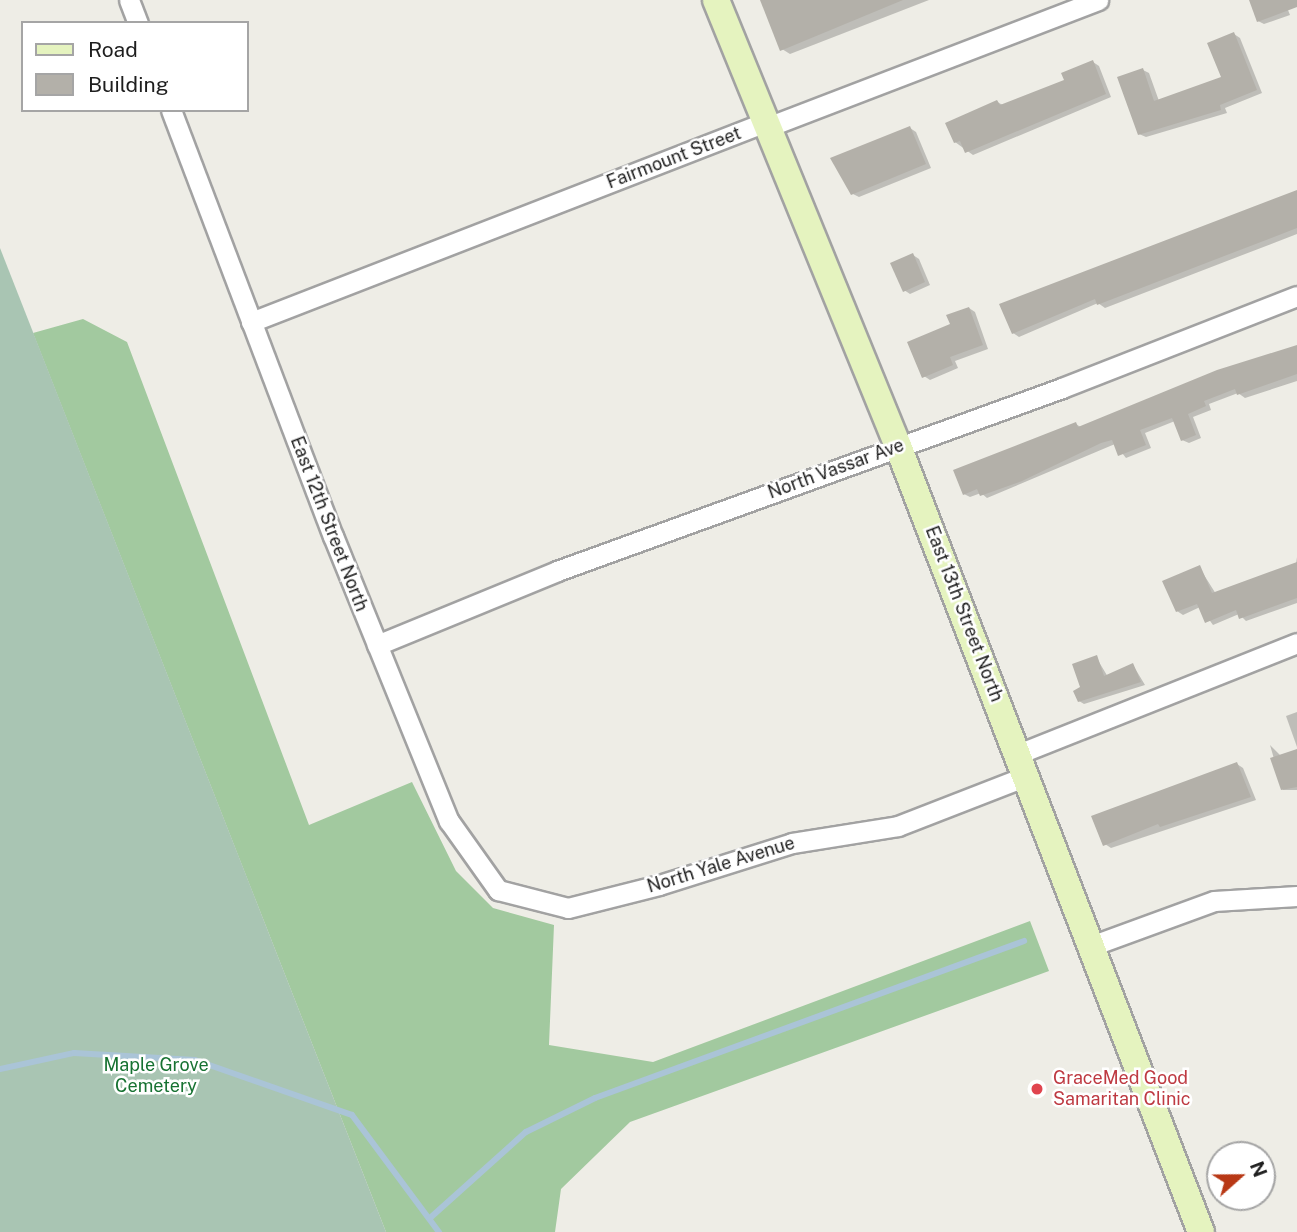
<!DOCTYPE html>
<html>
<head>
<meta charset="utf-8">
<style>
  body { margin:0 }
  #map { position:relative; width:1297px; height:1232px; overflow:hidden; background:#eeede6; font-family:"Public Sans",sans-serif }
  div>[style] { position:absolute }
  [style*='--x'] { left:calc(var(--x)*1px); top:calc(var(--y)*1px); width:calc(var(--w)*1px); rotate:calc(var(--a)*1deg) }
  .forest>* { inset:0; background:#a2c99f }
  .cemetery>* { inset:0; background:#a9c5b3 }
  .shadow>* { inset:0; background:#0003 }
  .stream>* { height:6px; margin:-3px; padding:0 3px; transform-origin:3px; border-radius:3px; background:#aac4d7 }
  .building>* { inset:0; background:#b3b0a9 }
  .roads { filter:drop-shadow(2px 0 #a2a2a2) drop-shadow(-2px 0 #a2a2a2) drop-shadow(0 2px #a2a2a2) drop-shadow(0 -2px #a2a2a2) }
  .minor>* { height:19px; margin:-9.5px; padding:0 9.5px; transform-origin:9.5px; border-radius:9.5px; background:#fff }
  .secondary>* { height:26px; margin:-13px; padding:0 13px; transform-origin:13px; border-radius:13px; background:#e5f3bf }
  .dots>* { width:19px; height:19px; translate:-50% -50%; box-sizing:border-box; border:4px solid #fff; border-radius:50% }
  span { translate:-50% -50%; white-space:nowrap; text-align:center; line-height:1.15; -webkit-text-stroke:5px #fff; paint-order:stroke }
  .street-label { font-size:18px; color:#1e1e1e }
  .park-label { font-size:18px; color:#177232 }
  .health-label { font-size:18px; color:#be3a42 }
  .left { translate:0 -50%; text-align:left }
  .legend { position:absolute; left:21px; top:21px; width:228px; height:91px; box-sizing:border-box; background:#fff; border:2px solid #a5a5a5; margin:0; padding:9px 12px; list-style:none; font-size:21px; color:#1e1e1e }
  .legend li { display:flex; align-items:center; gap:14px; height:35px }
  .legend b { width:35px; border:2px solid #a5a5a5 }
  .north { position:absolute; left:1206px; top:1141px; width:70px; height:70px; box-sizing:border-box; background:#fff; border:2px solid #a5a5a5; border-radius:50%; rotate:69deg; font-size:19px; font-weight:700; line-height:28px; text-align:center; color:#1e1e1e }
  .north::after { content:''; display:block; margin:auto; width:24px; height:32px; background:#b83815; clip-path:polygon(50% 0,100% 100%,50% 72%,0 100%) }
</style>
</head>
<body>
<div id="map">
  <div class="forest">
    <i style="clip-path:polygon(83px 319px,127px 342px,309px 825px,412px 782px,456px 871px,493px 908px,554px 925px,549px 1045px,653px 1062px,1030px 921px,1049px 971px,630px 1122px,561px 1189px,555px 1232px,386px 1232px,33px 333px)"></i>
  </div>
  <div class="cemetery">
    <i style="clip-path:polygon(0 248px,386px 1232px,0 1232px)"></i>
  </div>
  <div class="shadow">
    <i style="clip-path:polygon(762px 0,929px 0,790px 54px,782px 49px)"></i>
    <i style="clip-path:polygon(1251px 0,1284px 0,1290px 15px,1264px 24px,1258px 21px)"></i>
    <i style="clip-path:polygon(1234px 34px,1240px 38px,1262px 93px,1225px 108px,1227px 113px,1146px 137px,1139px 134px,1143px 70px,1149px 73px,1159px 101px,1223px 78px)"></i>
    <i style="clip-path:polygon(1093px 62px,1099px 66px,1111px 97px,973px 155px,955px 142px,997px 102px,1003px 105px,1066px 81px)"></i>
    <i style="clip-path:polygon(910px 128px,916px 132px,931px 168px,859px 197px,853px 194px)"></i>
    <i style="clip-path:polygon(1297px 193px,1297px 234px,1105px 308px,1098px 303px,1019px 337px,1013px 333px)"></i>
    <i style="clip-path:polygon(913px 255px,919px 259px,930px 285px,910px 294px,904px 290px)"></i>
    <i style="clip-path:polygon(969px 308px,975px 312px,988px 349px,955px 361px,958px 368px,930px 380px,924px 376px,952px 325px)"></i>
    <i style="clip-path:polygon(1297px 346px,1297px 381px,1245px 398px,1238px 393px,1209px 404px,1211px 410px,1193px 417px,1201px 438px,1189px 443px,1182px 440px,1175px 421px,1145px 433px,1151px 448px,1126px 458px,1115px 444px,987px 498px,981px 493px,970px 497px,964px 494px,1076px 424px,1082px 428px)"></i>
    <i style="clip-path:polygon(1297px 557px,1297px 603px,1246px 621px,1239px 614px,1213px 625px,1200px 607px,1183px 615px,1177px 611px,1199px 567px,1216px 594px,1296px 564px)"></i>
    <i style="clip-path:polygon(1096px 657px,1108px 677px,1133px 665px,1145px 685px,1084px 704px,1079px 701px,1082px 688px)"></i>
    <i style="clip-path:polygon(1297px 712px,1297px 747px,1286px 716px)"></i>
    <i style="clip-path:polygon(1270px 745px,1281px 756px,1297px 751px,1297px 790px,1283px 790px)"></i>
    <i style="clip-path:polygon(1237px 764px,1243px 768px,1256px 800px,1111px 848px,1105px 844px)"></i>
  </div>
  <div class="stream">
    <i style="--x:0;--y:1069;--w:76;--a:-12.2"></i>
    <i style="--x:74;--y:1053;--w:121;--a:3.3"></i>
    <i style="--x:195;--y:1060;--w:166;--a:19.3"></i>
    <i style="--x:352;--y:1115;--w:146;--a:53.4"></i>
    <i style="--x:430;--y:1218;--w:129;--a:-41.9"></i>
    <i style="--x:526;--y:1132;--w:77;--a:-26.2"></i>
    <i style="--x:595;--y:1098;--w:457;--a:-20.1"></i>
  </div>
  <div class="building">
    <i style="clip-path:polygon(760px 0,903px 0,780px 51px)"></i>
    <i style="clip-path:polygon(1249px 0,1297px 0,1297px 7px,1257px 22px)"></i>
    <i style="clip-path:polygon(1234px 32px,1257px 90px,1220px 105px,1221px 110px,1138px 135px,1117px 77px,1143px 68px,1154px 101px,1221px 77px,1207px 43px)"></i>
    <i style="clip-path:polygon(1093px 60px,1106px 94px,965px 153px,960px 141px,954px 143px,945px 123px,997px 100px,1000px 105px,1064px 80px,1061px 73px)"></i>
    <i style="clip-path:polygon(910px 126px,926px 164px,851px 195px,830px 158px)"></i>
    <i style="clip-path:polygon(1297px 190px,1297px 228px,1097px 305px,1095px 299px,1012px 334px,999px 304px)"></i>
    <i style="clip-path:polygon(913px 253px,925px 282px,903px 292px,890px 263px)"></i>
    <i style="clip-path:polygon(969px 307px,983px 345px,950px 357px,953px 365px,922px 378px,907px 342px,950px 324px,946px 315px)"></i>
    <i style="clip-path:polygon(1297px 345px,1297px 374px,1237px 395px,1235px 389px,1204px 401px,1206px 406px,1188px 414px,1196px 435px,1181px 441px,1172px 418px,1140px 430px,1146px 445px,1118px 456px,1112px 440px,1101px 443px,1022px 481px,980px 496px,977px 489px,963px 495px,953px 470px,1076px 422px,1078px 427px,1217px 370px)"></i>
    <i style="clip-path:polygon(1297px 562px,1297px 598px,1239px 619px,1236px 610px,1205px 623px,1197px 604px,1176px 612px,1162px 581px,1200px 565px,1212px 593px)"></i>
    <i style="clip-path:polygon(1097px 655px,1104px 676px,1133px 663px,1141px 682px,1078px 702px,1073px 691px,1080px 687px,1072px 664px)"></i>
    <i style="clip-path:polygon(1297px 749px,1297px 787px,1281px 790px,1270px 758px)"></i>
    <i style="clip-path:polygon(1237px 762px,1251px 797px,1160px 827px,1158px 824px,1103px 846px,1091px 816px)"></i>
  </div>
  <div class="roads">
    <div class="minor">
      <i style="--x:129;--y:0;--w:25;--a:69"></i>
      <i style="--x:171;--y:110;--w:456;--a:69.2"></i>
      <i style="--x:333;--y:536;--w:308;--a:67.9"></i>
      <i style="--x:449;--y:821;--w:85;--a:54.6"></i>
      <i style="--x:498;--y:890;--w:72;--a:14.4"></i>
      <i style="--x:568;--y:908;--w:94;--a:-14.2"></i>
      <i style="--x:659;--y:885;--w:139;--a:-17.5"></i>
      <i style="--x:792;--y:843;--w:107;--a:-9.1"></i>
      <i style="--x:898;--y:826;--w:137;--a:-21.3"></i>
      <i style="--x:251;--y:322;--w:549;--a:-21.24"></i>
      <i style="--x:763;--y:123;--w:15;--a:0"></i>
      <i style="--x:778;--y:123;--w:343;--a:-21"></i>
      <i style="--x:377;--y:645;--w:195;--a:-22.3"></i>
      <i style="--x:557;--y:571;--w:537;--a:-19.92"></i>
      <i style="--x:1062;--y:388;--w:252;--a:-21.4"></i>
      <i style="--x:1018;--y:754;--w:300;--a:-21.7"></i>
      <i style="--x:1091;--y:946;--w:131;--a:-20.1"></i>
      <i style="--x:1214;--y:901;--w:83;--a:-3.4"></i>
    </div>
    <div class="secondary">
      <i style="--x:716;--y:0;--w:482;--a:67.8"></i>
      <i style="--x:898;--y:446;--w:842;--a:68.92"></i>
    </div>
  </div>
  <div class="dots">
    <i style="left:1037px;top:1089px;background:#e0444e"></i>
  </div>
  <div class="street-label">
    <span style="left:674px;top:158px;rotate:-21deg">Fairmount Street</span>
    <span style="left:836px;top:469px;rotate:-20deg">North Vassar Ave</span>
    <span style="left:329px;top:524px;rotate:69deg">East 12th Street North</span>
    <span style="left:964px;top:614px;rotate:69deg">East 13th Street North</span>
    <span style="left:721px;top:865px;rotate:-17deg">North Yale Avenue</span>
  </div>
  <div class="park-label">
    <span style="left:156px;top:1076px">Maple Grove<br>Cemetery</span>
  </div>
  <div class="health-label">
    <span class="left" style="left:1053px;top:1089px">GraceMed Good<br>Samaritan Clinic</span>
  </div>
  <ul class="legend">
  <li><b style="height:9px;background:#e5f3bf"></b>Road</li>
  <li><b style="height:19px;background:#b3b0a9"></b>Building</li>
  </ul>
  <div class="north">N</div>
</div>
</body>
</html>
